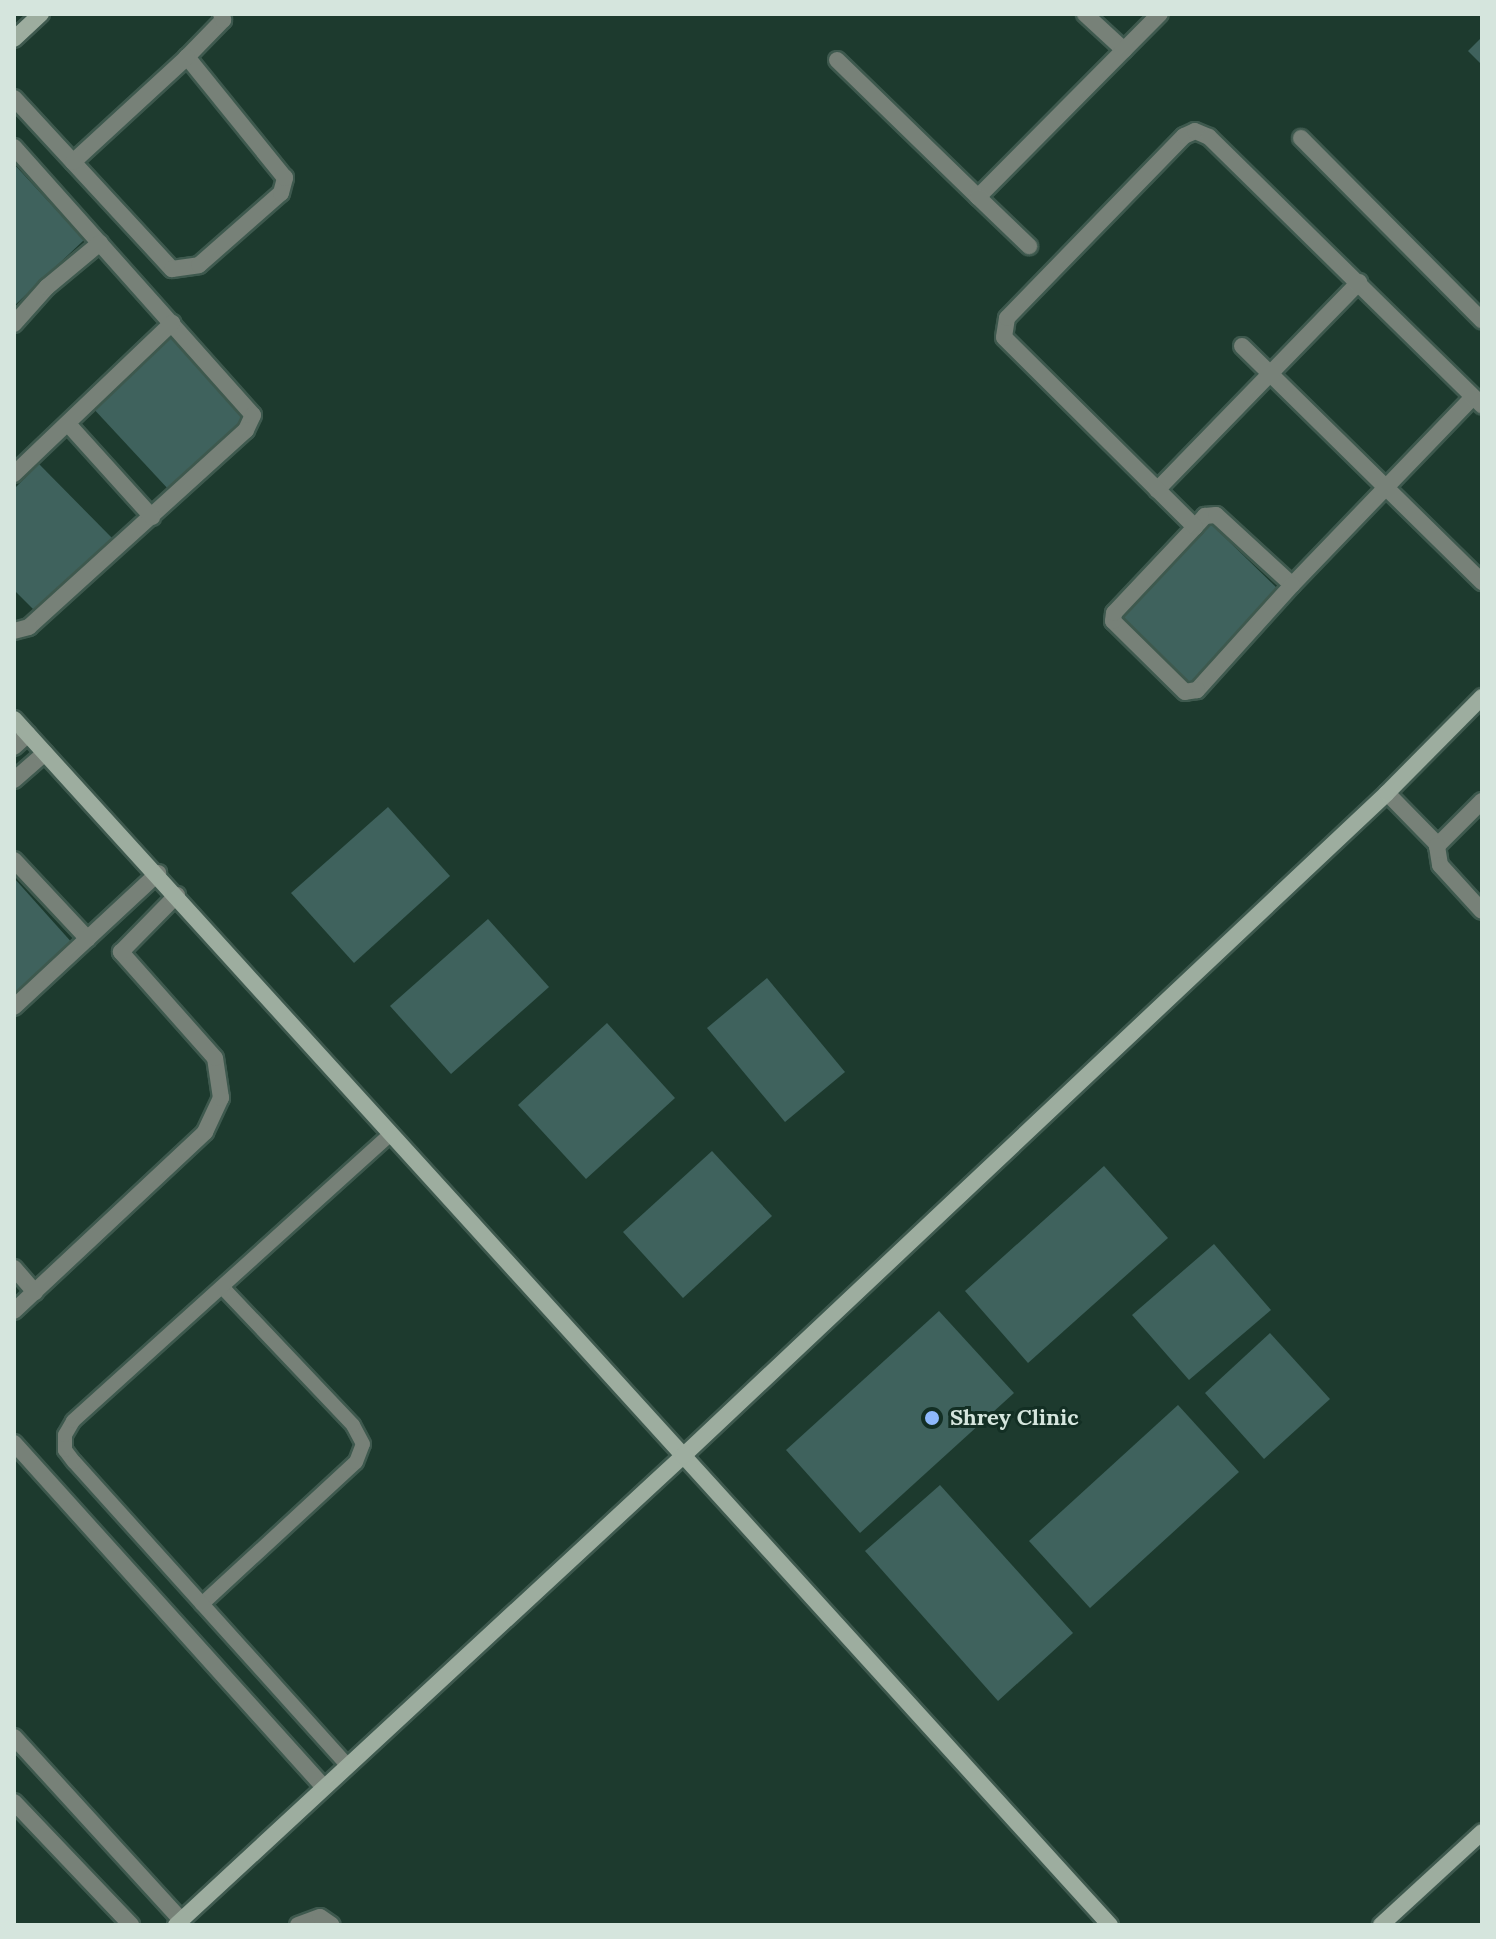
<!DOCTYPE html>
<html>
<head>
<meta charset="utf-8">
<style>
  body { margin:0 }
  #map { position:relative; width:1496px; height:1939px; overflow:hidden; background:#1d3a2e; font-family:Lora,serif }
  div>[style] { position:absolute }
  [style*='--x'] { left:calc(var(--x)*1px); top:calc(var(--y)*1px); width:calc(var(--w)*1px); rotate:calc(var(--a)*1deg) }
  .building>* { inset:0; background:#3f625d }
  .roads { filter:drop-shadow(2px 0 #3e594e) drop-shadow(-2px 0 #3e594e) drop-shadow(0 2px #3e594e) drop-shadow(0 -2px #3e594e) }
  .lane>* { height:14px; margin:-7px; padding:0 7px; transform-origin:7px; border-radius:7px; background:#778178 }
  .street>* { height:16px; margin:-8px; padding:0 8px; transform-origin:8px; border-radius:8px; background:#778178 }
  .secondary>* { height:16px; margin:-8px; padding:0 8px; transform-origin:8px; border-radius:8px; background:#9dad9f }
  .dots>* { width:22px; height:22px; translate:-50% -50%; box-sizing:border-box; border:4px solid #132f24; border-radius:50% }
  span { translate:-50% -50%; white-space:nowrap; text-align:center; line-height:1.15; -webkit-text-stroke:6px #132f24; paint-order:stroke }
  .poi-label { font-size:22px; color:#d5e5dd; font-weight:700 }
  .left { translate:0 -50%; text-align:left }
  .frame { position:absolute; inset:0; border:16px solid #d5e5dd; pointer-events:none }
</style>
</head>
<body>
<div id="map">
  <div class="building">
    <i style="clip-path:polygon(1482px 37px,1482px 65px,1468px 51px)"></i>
    <i style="clip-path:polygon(14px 164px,84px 240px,14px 306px)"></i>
    <i style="clip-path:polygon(170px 334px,246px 418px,169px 490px,91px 406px)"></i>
    <i style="clip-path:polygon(39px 464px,114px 540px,38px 614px,14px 590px,14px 489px)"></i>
    <i style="clip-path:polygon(1209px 522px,1281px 592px,1187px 688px,1115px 618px)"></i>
    <i style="clip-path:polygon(388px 807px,450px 876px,354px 963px,291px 893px)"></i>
    <i style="clip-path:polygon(14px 878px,74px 945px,14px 998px)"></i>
    <i style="clip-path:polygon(488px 919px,549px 987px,451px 1074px,390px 1006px)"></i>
    <i style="clip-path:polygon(767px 978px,845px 1072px,785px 1122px,707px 1028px)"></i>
    <i style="clip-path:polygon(607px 1023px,675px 1098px,586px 1179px,518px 1105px)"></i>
    <i style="clip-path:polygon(712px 1151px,772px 1216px,683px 1298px,623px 1232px)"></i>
    <i style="clip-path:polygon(1104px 1166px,1168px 1238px,1028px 1363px,965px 1291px)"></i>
    <i style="clip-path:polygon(1214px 1244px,1271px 1310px,1189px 1380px,1132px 1315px)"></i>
    <i style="clip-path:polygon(939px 1311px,1014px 1393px,860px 1533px,786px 1450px)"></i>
    <i style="clip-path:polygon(1270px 1333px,1330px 1399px,1264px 1459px,1205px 1393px)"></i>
    <i style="clip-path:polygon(1178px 1405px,1239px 1472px,1090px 1608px,1029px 1541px)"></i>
    <i style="clip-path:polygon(940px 1485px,1073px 1633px,998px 1701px,865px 1551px)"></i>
  </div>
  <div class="roads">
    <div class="lane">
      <i style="--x:202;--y:1604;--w:209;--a:-42.7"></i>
      <i style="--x:356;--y:1462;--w:19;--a:-69"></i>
      <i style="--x:363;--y:1444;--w:21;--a:-118"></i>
      <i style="--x:353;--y:1425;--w:190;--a:-133.5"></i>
      <i style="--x:348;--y:1766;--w:409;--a:-132"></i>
      <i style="--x:74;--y:1462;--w:15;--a:-127"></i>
      <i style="--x:65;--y:1450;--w:15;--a:-90"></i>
      <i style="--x:65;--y:1435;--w:16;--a:-60"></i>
      <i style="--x:73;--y:1421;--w:427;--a:-42.1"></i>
    </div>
    <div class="street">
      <i style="--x:1085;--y:14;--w:53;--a:42.7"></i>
      <i style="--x:837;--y:60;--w:197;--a:44.2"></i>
      <i style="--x:978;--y:197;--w:258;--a:-45.2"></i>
      <i style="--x:14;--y:98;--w:233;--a:47.3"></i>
      <i style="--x:172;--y:269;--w:27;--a:-8"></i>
      <i style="--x:199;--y:265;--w:109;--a:-41.3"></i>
      <i style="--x:281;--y:193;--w:16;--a:-75"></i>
      <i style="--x:285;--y:178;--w:156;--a:-129"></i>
      <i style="--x:187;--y:57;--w:52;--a:-45.8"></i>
      <i style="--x:223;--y:20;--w:6;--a:-108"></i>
      <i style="--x:1301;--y:138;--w:257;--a:45.2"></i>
      <i style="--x:14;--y:147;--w:359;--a:48.3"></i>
      <i style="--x:253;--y:415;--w:17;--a:115"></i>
      <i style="--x:246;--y:430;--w:293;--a:137.8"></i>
      <i style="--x:29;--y:627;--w:16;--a:165"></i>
      <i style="--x:73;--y:162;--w:155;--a:-42.6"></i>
      <i style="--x:978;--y:197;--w:71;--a:43.9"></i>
      <i style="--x:14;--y:324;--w:50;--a:-48.3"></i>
      <i style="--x:47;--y:287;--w:69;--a:-39.7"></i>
      <i style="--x:1242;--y:346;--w:337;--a:44.5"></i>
      <i style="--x:69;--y:425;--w:124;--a:47.9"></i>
      <i style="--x:14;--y:474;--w:219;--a:-43.7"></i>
      <i style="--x:1157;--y:490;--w:290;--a:-45.8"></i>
      <i style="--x:1195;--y:527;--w:15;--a:-48"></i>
      <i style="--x:1205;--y:516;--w:11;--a:-5"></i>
      <i style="--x:1216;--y:515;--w:103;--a:42.6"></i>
      <i style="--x:1292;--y:585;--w:261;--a:-46.1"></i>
      <i style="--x:1292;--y:585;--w:142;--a:132.1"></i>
      <i style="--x:1197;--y:690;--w:12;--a:171"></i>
      <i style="--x:1185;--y:692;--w:101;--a:-135.4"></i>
      <i style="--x:1113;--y:621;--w:8;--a:-83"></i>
      <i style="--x:1114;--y:613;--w:118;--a:-46.7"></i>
      <i style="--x:1195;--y:527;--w:269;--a:-135.2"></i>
      <i style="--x:1004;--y:337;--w:19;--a:-81"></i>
      <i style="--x:1007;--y:318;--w:254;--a:-45.8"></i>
      <i style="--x:1184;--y:136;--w:12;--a:-24"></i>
      <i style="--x:1195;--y:131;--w:15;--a:23"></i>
      <i style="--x:1209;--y:137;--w:383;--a:44.5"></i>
      <i style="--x:14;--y:747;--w:19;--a:-43"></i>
      <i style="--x:14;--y:780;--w:41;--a:-41.1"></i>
      <i style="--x:1387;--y:793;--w:73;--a:45.6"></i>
      <i style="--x:1482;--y:801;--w:64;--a:135"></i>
      <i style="--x:1437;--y:846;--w:19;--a:81"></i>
      <i style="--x:1440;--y:865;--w:62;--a:47.6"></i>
      <i style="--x:14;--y:860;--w:108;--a:46.9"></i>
      <i style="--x:14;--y:1007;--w:197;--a:-42.9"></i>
      <i style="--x:14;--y:1268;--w:32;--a:49"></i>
      <i style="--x:14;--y:1311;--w:262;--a:-43.1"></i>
      <i style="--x:205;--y:1132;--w:38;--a:-65"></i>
      <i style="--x:221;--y:1098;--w:40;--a:-98.5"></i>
      <i style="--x:215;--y:1058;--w:142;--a:-131.6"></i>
      <i style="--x:121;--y:952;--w:80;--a:-45.5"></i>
      <i style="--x:14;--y:1443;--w:463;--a:48"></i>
      <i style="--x:14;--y:1737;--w:248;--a:47.6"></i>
      <i style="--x:14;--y:1802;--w:170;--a:46.4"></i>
      <i style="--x:298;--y:1925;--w:23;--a:-20"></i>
      <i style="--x:320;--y:1917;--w:14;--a:34"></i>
    </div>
    <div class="secondary">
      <i style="--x:14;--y:39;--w:37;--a:-43"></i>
      <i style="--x:14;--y:719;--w:1630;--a:47.74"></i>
      <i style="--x:176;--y:1925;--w:691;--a:-42.77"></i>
      <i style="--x:683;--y:1456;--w:967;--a:-43.28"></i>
      <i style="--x:1387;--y:793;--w:135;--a:-45.3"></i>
      <i style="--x:1381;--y:1925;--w:137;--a:-42.6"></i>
    </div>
  </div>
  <div class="dots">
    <i style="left:932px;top:1418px;background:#8eb9fc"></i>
  </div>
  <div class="poi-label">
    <span class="left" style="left:950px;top:1418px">Shrey Clinic</span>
  </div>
  <div class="frame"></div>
</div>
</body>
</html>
